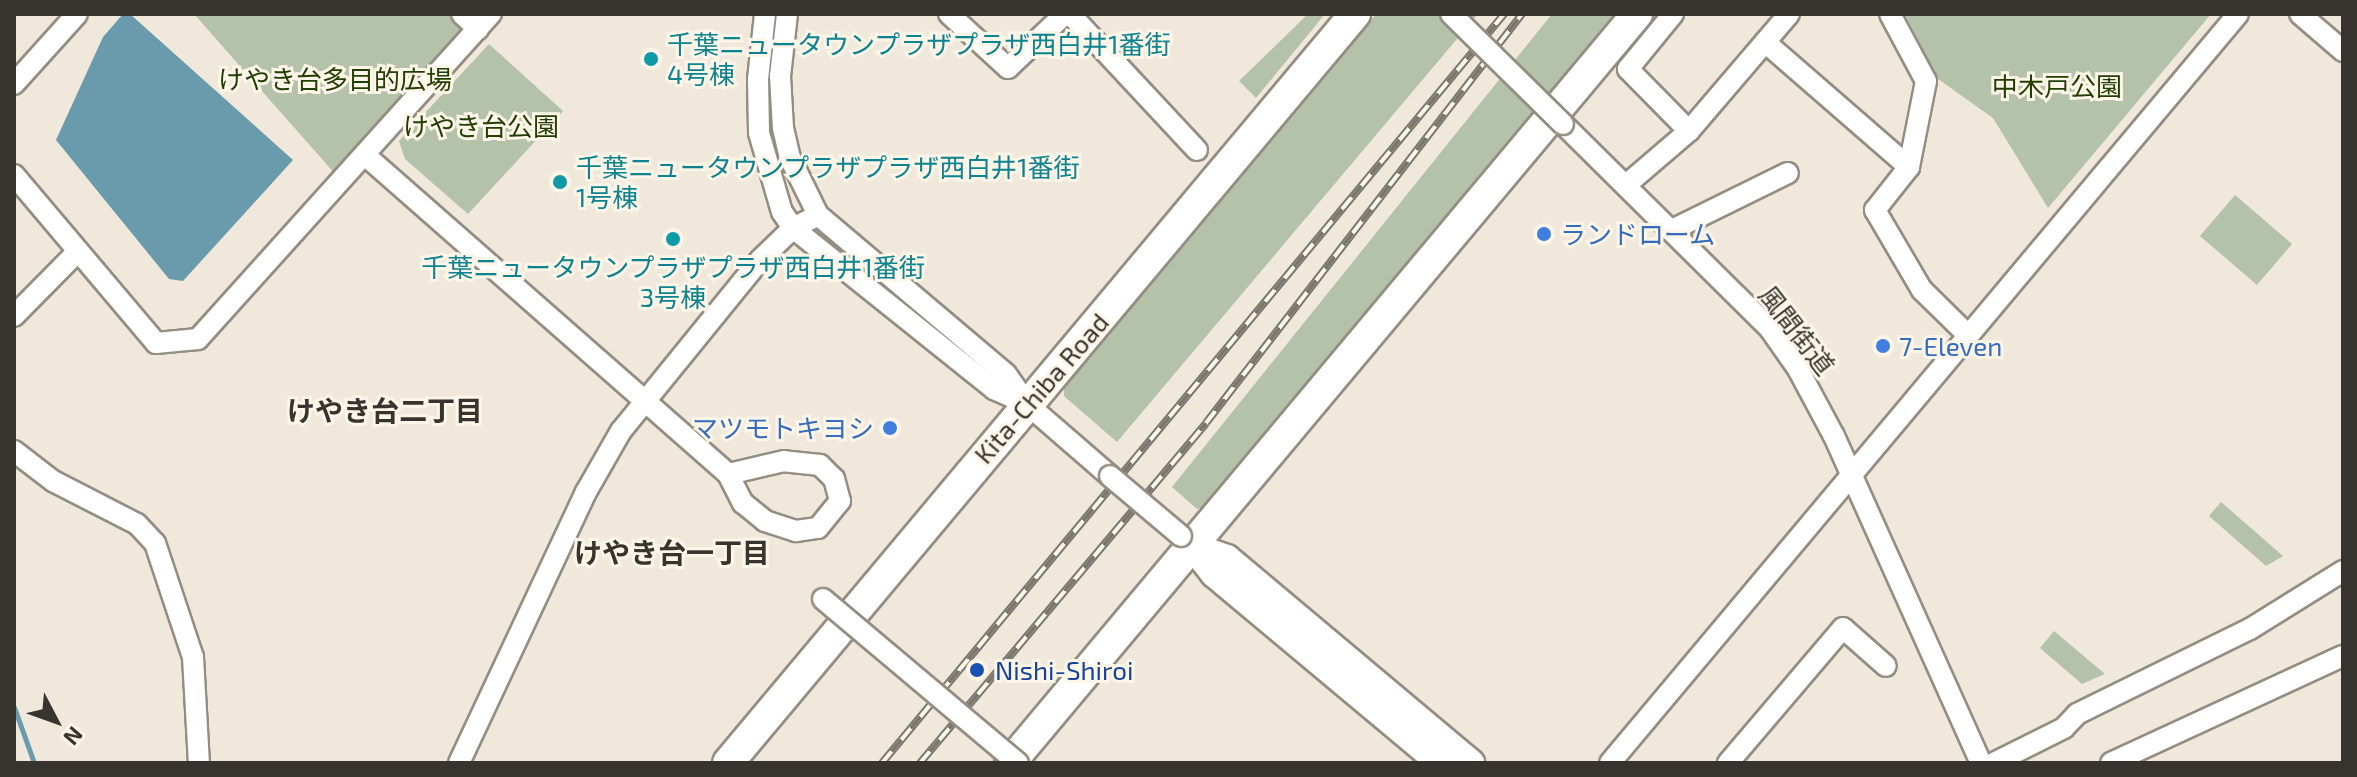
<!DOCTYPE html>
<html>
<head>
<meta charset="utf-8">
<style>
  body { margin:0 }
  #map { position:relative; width:2357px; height:777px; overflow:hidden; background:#f0e8db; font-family:"Exo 2","Noto Sans JP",sans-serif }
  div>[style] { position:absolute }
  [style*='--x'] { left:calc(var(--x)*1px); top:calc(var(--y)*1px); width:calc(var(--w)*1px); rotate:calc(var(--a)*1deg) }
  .green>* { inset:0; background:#b3c2a8 }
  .water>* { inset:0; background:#699bac }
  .stream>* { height:5px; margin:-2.5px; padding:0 2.5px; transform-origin:2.5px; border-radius:2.5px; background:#699bac }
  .roads { filter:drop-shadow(2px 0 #948d81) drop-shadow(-2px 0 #948d81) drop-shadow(0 2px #948d81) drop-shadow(0 -2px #948d81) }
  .minor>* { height:20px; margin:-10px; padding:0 10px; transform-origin:10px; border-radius:10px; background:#fff }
  .major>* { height:26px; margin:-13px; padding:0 13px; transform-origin:13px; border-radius:13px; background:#fff }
  .highway>* { height:30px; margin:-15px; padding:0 15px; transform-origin:15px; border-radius:15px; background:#fff }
  .rail>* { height:8px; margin-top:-4px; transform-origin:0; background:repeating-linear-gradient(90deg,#fdf5e8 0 15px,#7b776f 0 30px); box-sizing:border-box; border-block:2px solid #7b776f }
  .bridges { filter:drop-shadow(2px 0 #948d81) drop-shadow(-2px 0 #948d81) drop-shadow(0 2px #948d81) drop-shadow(0 -2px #948d81) }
  .minor-bridge>* { height:20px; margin:-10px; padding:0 10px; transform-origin:10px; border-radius:10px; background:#fff }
  .dots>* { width:22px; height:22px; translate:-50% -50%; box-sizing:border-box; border:4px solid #fdf5e8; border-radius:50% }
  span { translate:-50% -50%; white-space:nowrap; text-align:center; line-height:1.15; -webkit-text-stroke:6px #fdf5e8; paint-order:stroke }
  .culture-label { font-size:26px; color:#0d838f }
  .left { translate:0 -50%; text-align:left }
  .park-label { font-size:26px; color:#223e03 }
  .shop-label { font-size:26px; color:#366cbe }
  .right { translate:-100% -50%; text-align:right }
  .street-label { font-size:26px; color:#37342f }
  .transit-label { font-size:26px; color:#164399 }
  .neighbourhood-label { font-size:28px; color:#37342f; font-weight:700 }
  .frame { position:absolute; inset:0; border:16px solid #37342f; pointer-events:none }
  .north { position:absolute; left:16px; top:681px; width:80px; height:80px; -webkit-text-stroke:6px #fdf5e8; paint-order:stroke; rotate:131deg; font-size:22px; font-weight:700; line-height:32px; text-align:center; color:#37342f }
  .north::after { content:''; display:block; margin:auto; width:28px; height:36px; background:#37342f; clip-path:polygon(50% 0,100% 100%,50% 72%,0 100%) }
</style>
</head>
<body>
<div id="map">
  <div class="green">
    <i style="clip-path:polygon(194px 14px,451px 14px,461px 23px,461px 37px,336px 175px)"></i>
    <i style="clip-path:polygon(1308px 14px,1325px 14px,1256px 98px,1239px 81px)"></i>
    <i style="clip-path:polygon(1376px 14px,1478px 14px,1117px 442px,1064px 396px,1064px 388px)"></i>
    <i style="clip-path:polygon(1552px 14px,1620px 14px,1210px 505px,1197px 509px,1172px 487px)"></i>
    <i style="clip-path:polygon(1905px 14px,2211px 14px,2048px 208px,1993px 118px,1938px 79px)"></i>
    <i style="clip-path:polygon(489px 44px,563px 111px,468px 214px,405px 159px,399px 141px)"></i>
    <i style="clip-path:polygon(2235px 195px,2292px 244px,2257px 285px,2200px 236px)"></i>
    <i style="clip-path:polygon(2221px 502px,2283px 556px,2266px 566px,2209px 516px)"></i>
    <i style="clip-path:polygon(2054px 631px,2105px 674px,2082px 684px,2040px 648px)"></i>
  </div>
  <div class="water">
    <i style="clip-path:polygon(123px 14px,130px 14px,293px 160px,183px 281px,169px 279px,56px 140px,103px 37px)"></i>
  </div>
  <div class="stream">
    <i style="--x:14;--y:707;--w:59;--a:70.3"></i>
  </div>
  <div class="roads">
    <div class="minor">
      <i style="--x:462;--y:14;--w:22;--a:43"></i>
      <i style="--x:765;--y:14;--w:65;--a:96.1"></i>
      <i style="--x:758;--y:79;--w:54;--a:88.9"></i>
      <i style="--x:759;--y:133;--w:82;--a:73.8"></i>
      <i style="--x:782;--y:212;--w:19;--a:55"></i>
      <i style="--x:793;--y:228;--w:258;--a:38.7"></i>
      <i style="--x:994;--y:389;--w:36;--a:24"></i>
      <i style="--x:787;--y:14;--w:62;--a:96.4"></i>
      <i style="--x:780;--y:76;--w:52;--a:86.7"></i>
      <i style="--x:783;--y:128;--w:31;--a:77"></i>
      <i style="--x:790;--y:158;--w:64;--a:63.8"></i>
      <i style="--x:818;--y:215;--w:246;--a:40.2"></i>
      <i style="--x:1006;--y:374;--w:37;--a:55"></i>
      <i style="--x:1027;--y:404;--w:110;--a:40.9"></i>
      <i style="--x:949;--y:14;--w:80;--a:42.5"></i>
      <i style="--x:1008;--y:68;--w:79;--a:-43.5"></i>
      <i style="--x:1070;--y:14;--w:186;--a:47"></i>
      <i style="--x:1673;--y:14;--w:71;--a:129.3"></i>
      <i style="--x:1628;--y:69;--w:87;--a:45.5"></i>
      <i style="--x:1890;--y:14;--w:76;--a:61.8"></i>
      <i style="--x:1926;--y:81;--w:88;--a:101.2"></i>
      <i style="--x:1909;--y:167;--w:55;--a:128.3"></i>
      <i style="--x:1875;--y:210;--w:93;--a:59.6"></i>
      <i style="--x:1922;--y:290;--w:64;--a:44.4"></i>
      <i style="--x:2300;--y:14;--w:57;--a:40.7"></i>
      <i style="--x:1765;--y:42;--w:191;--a:41"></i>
      <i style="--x:14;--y:84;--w:94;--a:-48"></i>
      <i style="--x:1563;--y:124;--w:291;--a:44.7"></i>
      <i style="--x:1770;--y:329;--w:49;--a:55"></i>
      <i style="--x:1798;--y:369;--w:76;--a:61.8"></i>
      <i style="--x:1834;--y:436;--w:359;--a:65.8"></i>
      <i style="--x:365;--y:155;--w:483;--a:41.3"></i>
      <i style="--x:728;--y:474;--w:33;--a:63"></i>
      <i style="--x:743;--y:503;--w:28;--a:39"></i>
      <i style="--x:765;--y:521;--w:33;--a:18"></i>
      <i style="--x:796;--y:531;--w:22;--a:-8"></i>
      <i style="--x:818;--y:528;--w:35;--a:-51"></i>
      <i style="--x:840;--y:501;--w:23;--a:-105"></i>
      <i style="--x:834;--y:479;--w:20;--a:-135"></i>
      <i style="--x:820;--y:465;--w:36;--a:-174"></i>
      <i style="--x:784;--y:461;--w:57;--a:166.9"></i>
      <i style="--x:14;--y:175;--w:220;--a:49.8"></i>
      <i style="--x:156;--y:343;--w:42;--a:-5.4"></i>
      <i style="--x:198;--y:339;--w:438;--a:-48"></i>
      <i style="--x:1626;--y:185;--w:83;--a:-40.6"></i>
      <i style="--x:1689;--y:131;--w:154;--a:-49.5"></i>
      <i style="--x:1672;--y:230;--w:129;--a:-26.2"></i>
      <i style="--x:14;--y:316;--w:91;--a:-45.4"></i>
      <i style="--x:14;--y:451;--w:49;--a:37.6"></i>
      <i style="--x:53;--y:481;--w:94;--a:27.1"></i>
      <i style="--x:137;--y:524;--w:26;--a:47"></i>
      <i style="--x:155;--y:543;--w:120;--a:71.6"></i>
      <i style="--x:193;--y:657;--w:106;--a:86.8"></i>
      <i style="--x:459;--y:763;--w:299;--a:-64.9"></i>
      <i style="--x:586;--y:492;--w:70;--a:-60.2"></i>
      <i style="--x:621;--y:431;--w:220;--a:-50.9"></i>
      <i style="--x:760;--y:260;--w:46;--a:-44.1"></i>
      <i style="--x:793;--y:228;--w:28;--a:-27"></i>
      <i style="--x:1610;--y:763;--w:977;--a:-50.02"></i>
      <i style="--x:1728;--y:763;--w:177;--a:-49.6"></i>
      <i style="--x:1843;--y:628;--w:57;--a:41.5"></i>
      <i style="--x:1994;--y:763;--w:78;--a:-26.6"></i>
      <i style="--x:2064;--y:728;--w:19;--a:-47"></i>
      <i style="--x:2077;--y:714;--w:193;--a:-26.2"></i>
      <i style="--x:2250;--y:629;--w:110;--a:-31.9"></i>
      <i style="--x:2111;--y:763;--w:255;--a:-24.8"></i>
    </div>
    <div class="major">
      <i style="--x:1192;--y:546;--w:37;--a:19"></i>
      <i style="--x:1227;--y:558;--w:319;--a:40"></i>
      <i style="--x:1192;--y:546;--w:36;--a:52"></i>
      <i style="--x:1214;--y:574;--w:295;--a:39.9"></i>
    </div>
    <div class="highway">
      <i style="--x:728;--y:763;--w:977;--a:-50.07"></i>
      <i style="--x:1010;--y:763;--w:977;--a:-50.07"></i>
    </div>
  </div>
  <div class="rail">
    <i style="--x:882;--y:763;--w:974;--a:-50.29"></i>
    <i style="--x:920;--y:763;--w:444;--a:-49.9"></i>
    <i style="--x:1206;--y:423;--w:517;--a:-52.31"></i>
  </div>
  <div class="bridges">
    <div class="minor-bridge">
      <i style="--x:1451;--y:14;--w:157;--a:44.5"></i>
      <i style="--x:1110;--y:476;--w:93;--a:40.2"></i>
      <i style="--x:823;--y:599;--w:255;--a:40.1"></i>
    </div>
  </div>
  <div class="dots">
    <i style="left:651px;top:59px;background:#0f9aa8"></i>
    <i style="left:560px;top:182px;background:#0f9aa8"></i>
    <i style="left:1544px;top:234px;background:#3f7fe0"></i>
    <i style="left:673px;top:239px;background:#0f9aa8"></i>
    <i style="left:1883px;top:346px;background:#3f7fe0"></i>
    <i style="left:890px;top:428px;background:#3f7fe0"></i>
    <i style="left:977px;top:670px;background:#1a4fb4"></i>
  </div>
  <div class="culture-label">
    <span class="left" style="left:667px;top:59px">千葉ニュータウンプラザプラザ西白井1番街<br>4号棟</span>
    <span class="left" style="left:576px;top:182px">千葉ニュータウンプラザプラザ西白井1番街<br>1号棟</span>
    <span style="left:673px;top:282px">千葉ニュータウンプラザプラザ西白井1番街<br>3号棟</span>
  </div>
  <div class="park-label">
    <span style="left:335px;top:79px">けやき台多目的広場</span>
    <span style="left:2057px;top:86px">中木戸公園</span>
    <span style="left:481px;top:126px">けやき台公園</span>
  </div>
  <div class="shop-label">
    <span class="left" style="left:1560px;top:234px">ランドローム</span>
    <span class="left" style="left:1899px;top:346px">7-Eleven</span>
    <span class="right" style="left:874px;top:428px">マツモトキヨシ</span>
  </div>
  <div class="street-label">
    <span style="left:1797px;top:330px;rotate:52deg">風間街道</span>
    <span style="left:1041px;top:388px;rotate:-49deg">Kita-Chiba Road</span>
  </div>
  <div class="transit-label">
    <span class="left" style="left:995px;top:670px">Nishi-Shiroi</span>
  </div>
  <div class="neighbourhood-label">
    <span style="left:385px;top:410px">けやき台二丁目</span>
    <span style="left:672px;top:552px">けやき台一丁目</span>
  </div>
  <div class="frame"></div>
  <div class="north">N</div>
</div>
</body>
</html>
